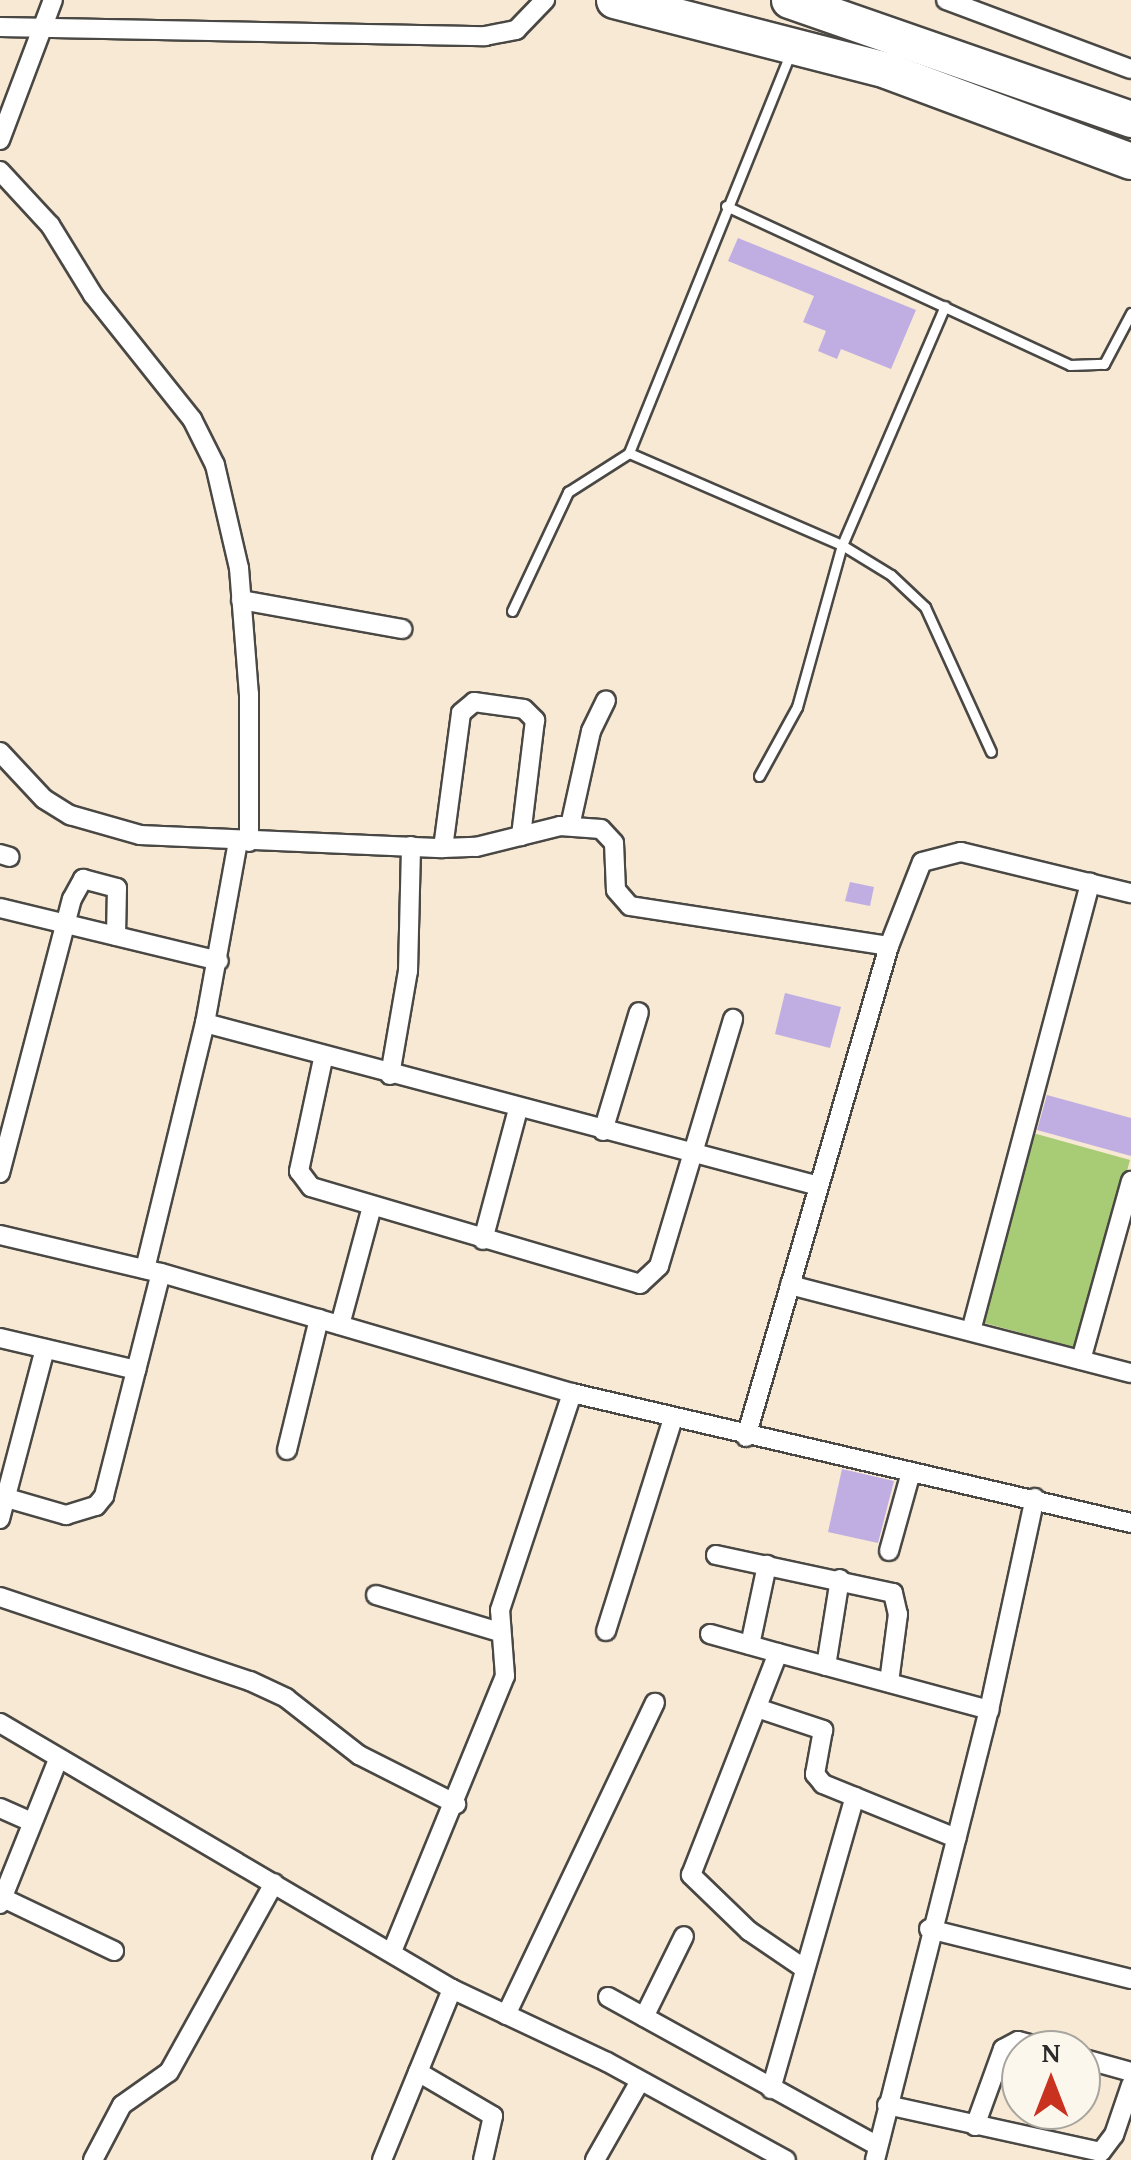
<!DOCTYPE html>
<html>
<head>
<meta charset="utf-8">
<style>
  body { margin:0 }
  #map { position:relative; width:1131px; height:2160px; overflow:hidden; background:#f7e9d4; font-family:"Gentium Book Plus",serif }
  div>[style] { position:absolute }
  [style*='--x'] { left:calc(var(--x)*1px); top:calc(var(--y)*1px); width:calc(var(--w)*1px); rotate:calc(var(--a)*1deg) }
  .green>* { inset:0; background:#a8cb75 }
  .building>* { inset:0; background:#c0aee2 }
  .roads { filter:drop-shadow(2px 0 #4a4844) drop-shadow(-2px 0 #4a4844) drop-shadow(0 2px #4a4844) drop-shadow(0 -2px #4a4844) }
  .lane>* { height:9px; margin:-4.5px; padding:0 4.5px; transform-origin:4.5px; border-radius:4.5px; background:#fff }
  .street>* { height:18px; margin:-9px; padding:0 9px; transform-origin:9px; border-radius:9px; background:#fff }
  .highway>* { height:35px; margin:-17.5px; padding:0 17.5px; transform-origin:17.5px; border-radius:17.5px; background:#fff }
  span { translate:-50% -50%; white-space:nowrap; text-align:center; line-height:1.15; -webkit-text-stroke:8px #fbf7ec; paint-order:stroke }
  .north { position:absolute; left:1001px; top:2030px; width:100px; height:100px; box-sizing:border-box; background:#fbf7ec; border:2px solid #a8a59f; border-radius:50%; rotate:0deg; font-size:28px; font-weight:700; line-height:40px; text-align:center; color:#2b2b2b }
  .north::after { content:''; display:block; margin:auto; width:35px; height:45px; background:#c8321e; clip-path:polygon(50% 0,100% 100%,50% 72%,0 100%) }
</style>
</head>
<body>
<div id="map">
  <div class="green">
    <i style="clip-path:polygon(1033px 1133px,1130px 1160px,1078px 1348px,981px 1322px)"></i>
  </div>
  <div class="building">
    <i style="clip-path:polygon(738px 238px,916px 310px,891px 369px,841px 349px,837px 359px,818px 351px,826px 331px,803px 322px,814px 296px,728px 261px)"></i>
    <i style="clip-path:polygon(850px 882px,874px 887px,870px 906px,845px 901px)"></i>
    <i style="clip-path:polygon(785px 993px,841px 1007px,830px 1048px,775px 1034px)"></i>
    <i style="clip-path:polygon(1047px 1095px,1131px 1118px,1131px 1156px,1037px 1130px)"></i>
    <i style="clip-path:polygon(842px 1469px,894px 1481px,878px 1543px,828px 1532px)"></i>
  </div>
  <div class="roads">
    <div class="lane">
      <i style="--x:790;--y:54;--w:430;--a:112"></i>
      <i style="--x:629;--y:453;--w:232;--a:23.4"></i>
      <i style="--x:842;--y:545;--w:260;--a:-66.7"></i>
      <i style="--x:726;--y:206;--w:379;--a:24.8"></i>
      <i style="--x:1070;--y:365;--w:34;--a:-2"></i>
      <i style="--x:1104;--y:364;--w:58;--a:-62.1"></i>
      <i style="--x:512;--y:611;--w:132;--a:-64.8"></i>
      <i style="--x:568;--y:492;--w:72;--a:-32.6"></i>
      <i style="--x:759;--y:776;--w:79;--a:-61.2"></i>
      <i style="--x:797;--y:707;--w:168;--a:-74.5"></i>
      <i style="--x:842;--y:545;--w:57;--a:31.5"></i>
      <i style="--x:891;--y:575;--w:47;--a:43.3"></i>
      <i style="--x:925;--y:607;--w:159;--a:65.5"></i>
    </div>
    <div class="street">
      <i style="--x:946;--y:0;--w:197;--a:20.5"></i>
      <i style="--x:0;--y:27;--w:485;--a:1.1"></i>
      <i style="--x:485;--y:36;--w:32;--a:-11"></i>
      <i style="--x:516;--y:30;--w:42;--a:-46"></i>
      <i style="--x:0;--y:140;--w:150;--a:-69.3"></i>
      <i style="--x:0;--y:171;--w:74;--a:47.2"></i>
      <i style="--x:50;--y:225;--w:82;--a:58.4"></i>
      <i style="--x:93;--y:295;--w:159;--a:51.4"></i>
      <i style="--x:192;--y:419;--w:51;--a:63.4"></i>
      <i style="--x:215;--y:465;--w:106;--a:76.9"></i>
      <i style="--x:239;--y:568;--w:126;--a:85.5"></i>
      <i style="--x:249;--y:694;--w:148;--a:90"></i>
      <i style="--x:241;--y:600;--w:164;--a:10.2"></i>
      <i style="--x:0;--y:752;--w:64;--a:46.9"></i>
      <i style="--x:44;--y:799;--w:31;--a:32"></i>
      <i style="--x:70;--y:815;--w:73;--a:15.9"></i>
      <i style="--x:140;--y:835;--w:303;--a:2.5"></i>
      <i style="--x:443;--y:848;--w:33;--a:-2"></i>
      <i style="--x:476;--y:847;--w:87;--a:-14"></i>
      <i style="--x:560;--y:826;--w:41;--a:4.2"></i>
      <i style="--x:601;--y:829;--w:19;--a:47"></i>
      <i style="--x:614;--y:843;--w:47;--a:87.6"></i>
      <i style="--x:616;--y:890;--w:21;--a:49"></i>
      <i style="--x:630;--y:906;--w:262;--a:8.8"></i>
      <i style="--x:570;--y:826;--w:97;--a:-77.5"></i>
      <i style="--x:591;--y:731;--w:34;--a:-64"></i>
      <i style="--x:443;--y:848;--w:136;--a:-82.4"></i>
      <i style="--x:461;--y:713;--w:17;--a:-40"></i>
      <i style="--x:474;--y:702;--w:50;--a:8"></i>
      <i style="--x:524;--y:709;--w:16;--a:45"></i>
      <i style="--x:535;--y:720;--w:117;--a:96.9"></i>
      <i style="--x:0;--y:854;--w:10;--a:17"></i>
      <i style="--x:0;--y:908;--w:225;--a:13.6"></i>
      <i style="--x:205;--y:1023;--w:635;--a:14.87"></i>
      <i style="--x:323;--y:1059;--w:115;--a:102.1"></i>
      <i style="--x:299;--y:1171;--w:20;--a:53"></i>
      <i style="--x:311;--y:1187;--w:343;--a:16.4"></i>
      <i style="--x:640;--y:1284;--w:26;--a:-43"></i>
      <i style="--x:659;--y:1266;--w:258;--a:-73.3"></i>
      <i style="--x:390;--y:1075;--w:106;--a:-80.2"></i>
      <i style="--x:408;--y:971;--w:125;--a:-88.6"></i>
      <i style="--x:603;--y:1131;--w:124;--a:-73.2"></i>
      <i style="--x:0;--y:1173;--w:283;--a:-75.3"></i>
      <i style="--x:72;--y:899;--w:23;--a:-61"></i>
      <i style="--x:83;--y:879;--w:35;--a:15"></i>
      <i style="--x:117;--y:888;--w:48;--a:91.2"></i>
      <i style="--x:0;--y:1235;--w:165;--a:13.3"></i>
      <i style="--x:161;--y:1273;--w:428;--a:16.3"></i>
      <i style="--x:572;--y:1393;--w:574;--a:13.09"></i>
      <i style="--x:483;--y:1240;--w:136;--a:-75"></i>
      <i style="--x:145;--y:1269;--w:253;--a:-76.3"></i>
      <i style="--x:205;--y:1023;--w:184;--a:-79.7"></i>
      <i style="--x:790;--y:1285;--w:352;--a:14.5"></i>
      <i style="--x:340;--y:1325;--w:123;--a:-74.9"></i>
      <i style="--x:971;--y:1331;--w:464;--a:-75.1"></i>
      <i style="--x:0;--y:1338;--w:140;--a:13.2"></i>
      <i style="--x:1081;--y:1360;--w:186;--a:-74.4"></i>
      <i style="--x:746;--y:1437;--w:511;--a:-73.76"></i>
      <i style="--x:889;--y:946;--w:90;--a:-68.6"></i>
      <i style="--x:922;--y:862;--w:40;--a:-14.4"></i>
      <i style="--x:961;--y:852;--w:175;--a:13.6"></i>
      <i style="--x:287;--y:1450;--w:135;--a:-76.3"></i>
      <i style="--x:0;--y:1496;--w:69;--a:16.1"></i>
      <i style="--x:66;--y:1515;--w:31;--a:-17"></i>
      <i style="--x:96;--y:1506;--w:13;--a:-51"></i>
      <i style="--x:104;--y:1496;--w:230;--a:-75.7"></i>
      <i style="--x:0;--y:1519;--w:176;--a:-75.2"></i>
      <i style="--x:889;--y:1551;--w:82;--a:-74.4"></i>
      <i style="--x:716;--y:1555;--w:181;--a:12.1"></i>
      <i style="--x:893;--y:1593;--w:22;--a:77"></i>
      <i style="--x:898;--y:1614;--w:69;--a:97.5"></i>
      <i style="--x:376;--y:1595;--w:128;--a:16.7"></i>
      <i style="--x:0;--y:1597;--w:264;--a:18.6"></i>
      <i style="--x:250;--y:1681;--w:40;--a:25"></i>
      <i style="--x:286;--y:1698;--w:93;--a:38"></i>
      <i style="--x:359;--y:1755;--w:109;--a:26.8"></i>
      <i style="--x:606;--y:1631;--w:223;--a:-72.5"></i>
      <i style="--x:710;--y:1634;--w:71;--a:15.6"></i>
      <i style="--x:750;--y:1645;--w:82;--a:-78"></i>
      <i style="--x:826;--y:1666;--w:88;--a:-80.9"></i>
      <i style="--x:757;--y:1708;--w:70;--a:18.4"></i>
      <i style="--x:823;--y:1730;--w:45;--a:100.3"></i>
      <i style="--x:815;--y:1774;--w:13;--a:51"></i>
      <i style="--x:823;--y:1784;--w:144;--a:22.1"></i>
      <i style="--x:0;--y:1723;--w:524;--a:30.48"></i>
      <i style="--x:452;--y:1989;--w:171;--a:25.2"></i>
      <i style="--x:607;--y:2062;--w:204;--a:28.7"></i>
      <i style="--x:0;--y:1808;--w:34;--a:24"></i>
      <i style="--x:3;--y:1898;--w:123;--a:25.5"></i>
      <i style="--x:0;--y:1904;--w:155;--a:-68.1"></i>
      <i style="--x:929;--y:1929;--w:208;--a:13.9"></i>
      <i style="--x:393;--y:1949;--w:295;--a:-67.7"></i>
      <i style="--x:505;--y:1676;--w:66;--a:-94.3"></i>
      <i style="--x:500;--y:1610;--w:229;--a:-71.6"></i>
      <i style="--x:805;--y:1969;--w:68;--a:-145.8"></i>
      <i style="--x:749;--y:1931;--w:81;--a:-136"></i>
      <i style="--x:691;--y:1875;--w:238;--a:-68.6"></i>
      <i style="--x:778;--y:1653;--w:219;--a:15.1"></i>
      <i style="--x:608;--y:1997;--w:308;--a:28.9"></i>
      <i style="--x:506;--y:2015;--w:346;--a:-64.5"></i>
      <i style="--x:644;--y:2017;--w:90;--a:-63.7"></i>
      <i style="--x:1081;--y:2058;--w:52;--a:15.6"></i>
      <i style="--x:418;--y:2072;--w:87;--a:30.4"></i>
      <i style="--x:493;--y:2116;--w:45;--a:102.8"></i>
      <i style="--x:771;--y:2089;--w:304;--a:-74"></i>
      <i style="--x:887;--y:2105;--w:219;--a:12.4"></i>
      <i style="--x:1101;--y:2152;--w:21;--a:-53"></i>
      <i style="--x:1114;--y:2135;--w:53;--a:-71.2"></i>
      <i style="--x:975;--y:2126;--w:82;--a:-70"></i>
      <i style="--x:1003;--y:2049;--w:17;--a:-28"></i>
      <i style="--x:1018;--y:2041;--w:34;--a:15"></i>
      <i style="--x:93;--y:2160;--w:62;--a:-62.2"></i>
      <i style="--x:122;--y:2105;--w:57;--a:-35.1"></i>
      <i style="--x:169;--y:2072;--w:216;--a:-60.9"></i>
      <i style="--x:382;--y:2160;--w:185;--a:-67.7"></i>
      <i style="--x:595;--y:2160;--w:91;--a:-60.3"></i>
      <i style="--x:875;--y:2160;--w:464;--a:-75.8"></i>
      <i style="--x:989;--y:1710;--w:217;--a:-77.8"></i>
    </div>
    <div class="highway">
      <i style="--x:614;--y:0;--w:281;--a:14.4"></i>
      <i style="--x:886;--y:70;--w:261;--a:20.4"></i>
      <i style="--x:789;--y:0;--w:362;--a:19.2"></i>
    </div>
  </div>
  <div class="north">N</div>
</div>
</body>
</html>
